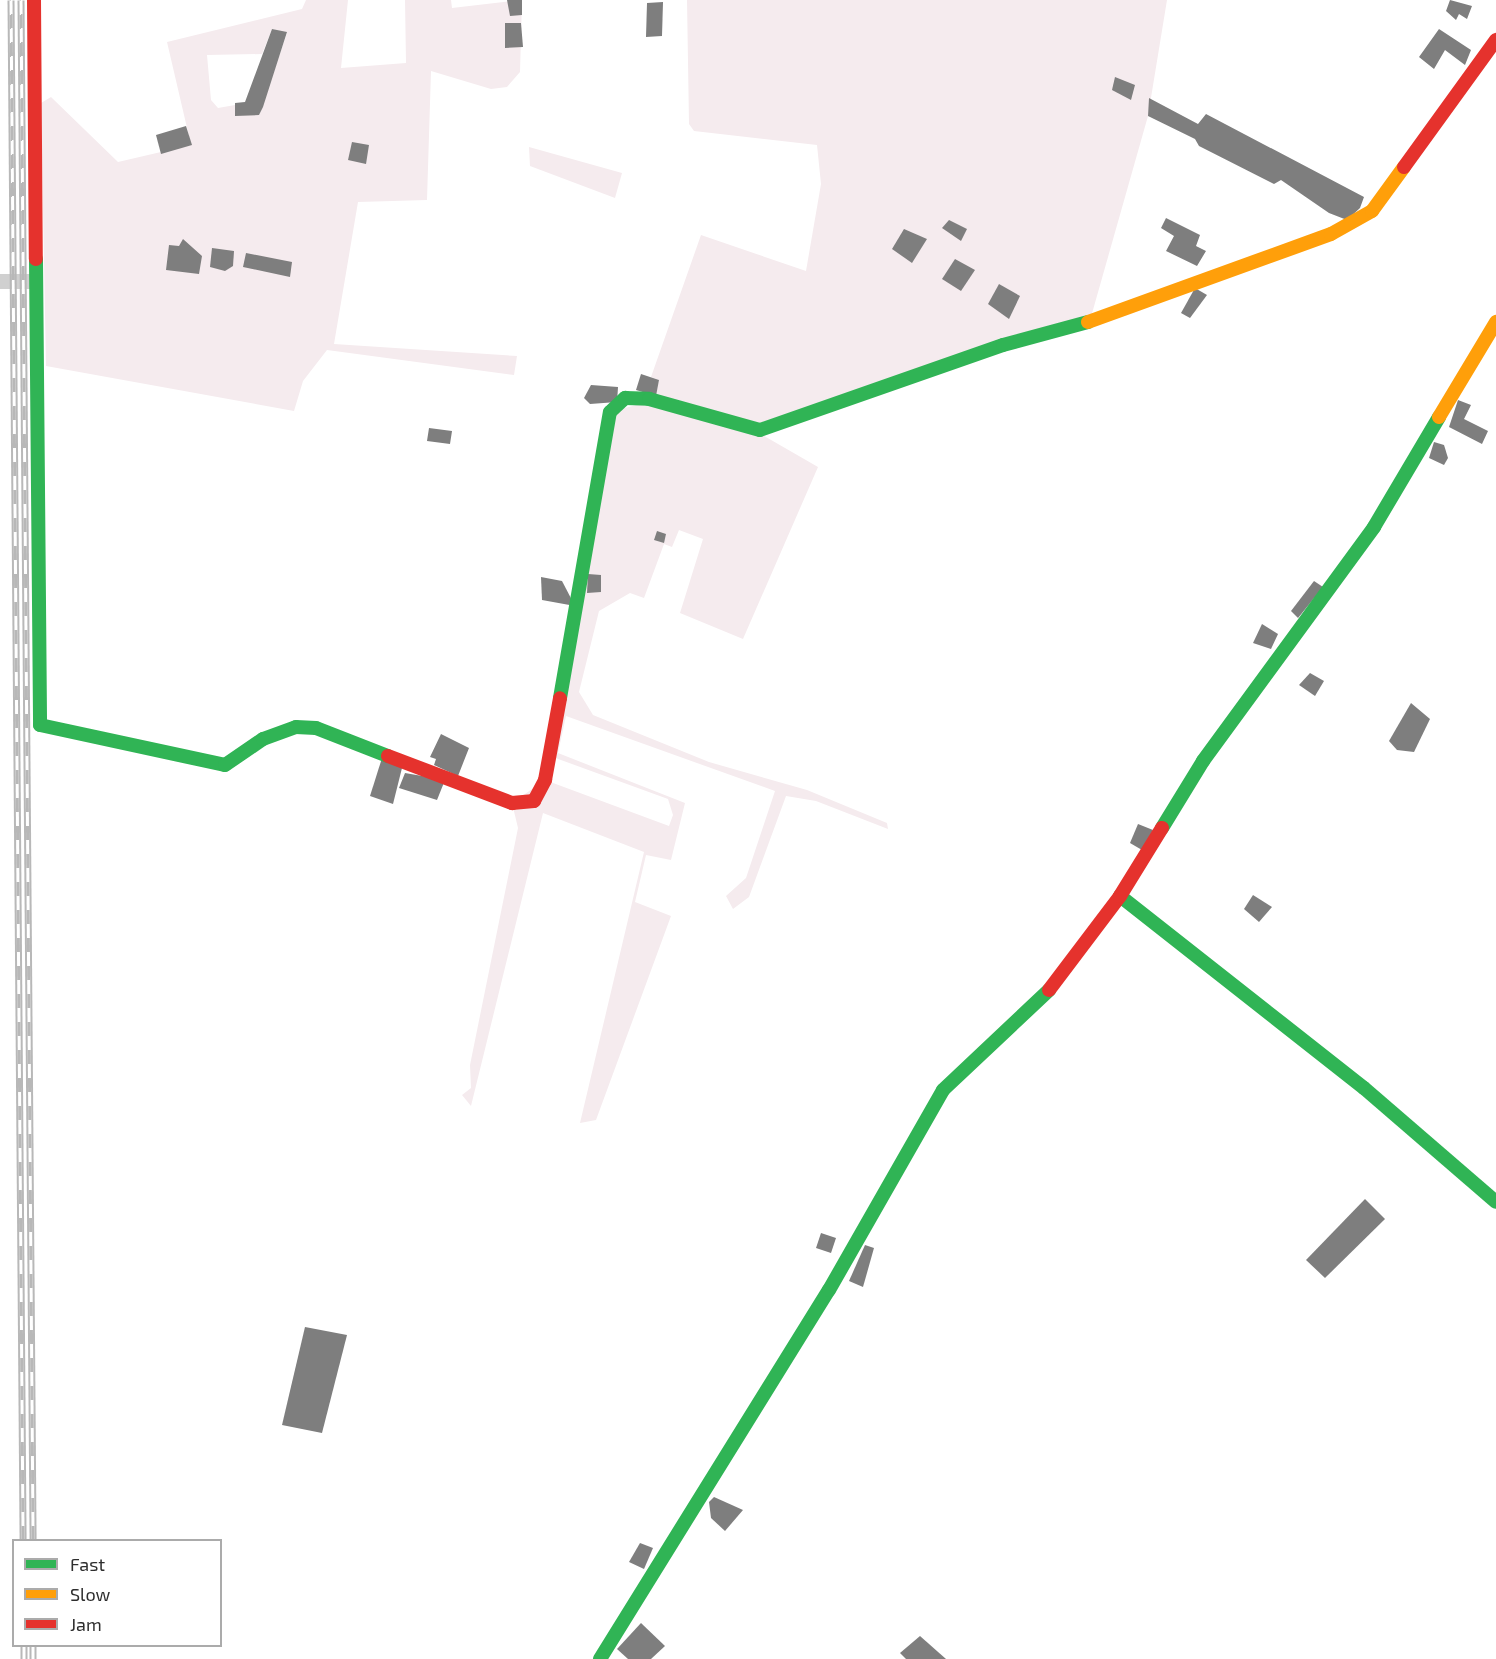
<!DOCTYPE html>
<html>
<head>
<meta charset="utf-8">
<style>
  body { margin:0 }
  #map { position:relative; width:1496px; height:1659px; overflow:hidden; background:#fff; font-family:"Exo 2",sans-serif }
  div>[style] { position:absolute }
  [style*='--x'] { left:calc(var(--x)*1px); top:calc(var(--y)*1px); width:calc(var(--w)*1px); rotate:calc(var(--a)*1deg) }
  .green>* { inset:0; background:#f5ebee }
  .building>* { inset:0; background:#7e7e7e }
  .street>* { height:15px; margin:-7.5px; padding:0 7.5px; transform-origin:7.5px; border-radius:7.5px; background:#d0d0d0 }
  .fast>* { height:14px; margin:-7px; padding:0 7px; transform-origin:7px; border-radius:7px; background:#30b455 }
  .slow>* { height:14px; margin:-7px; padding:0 7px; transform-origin:7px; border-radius:7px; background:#ff9f0a }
  .jam>* { height:14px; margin:-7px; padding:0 7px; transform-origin:7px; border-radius:7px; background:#e5322d }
  .rail>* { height:7px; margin-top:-3.5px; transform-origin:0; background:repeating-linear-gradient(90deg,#fff 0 14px,#b8b8b8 0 28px); box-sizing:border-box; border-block:2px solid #b8b8b8 }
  span { translate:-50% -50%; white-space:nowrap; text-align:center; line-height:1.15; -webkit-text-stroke:6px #fff; paint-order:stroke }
  .legend { position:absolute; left:12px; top:1539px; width:210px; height:108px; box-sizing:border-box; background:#fff; border:2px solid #ababab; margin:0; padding:8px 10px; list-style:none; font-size:18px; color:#2e2e2e }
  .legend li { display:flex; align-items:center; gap:12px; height:30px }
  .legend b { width:30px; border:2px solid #ababab }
</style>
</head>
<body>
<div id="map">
  <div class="green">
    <i style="clip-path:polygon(evenodd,306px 0,348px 0,341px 68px,406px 63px,405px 0,451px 0,452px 8px,522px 0,520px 72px,507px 87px,491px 89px,431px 71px,427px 200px,358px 202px,334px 344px,517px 356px,514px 375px,327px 350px,303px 381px,294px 411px,46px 366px,41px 103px,51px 97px,118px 162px,191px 145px,167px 42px,302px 9px,306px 0,272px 29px,287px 33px,259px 115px,235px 105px,218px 108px,211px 100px,207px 55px,262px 54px,272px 29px)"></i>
    <i style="clip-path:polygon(687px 0,1167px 0,1148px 116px,1089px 324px,757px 432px,818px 467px,743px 639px,680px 613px,703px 539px,679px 530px,672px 547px,664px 544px,644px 598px,630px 593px,599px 611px,579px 692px,593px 715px,709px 762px,807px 790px,887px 823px,888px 829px,816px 801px,786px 796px,749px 897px,733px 909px,726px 896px,746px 878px,775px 791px,566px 716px,558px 753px,685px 803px,671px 860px,646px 855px,635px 902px,671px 916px,596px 1120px,580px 1123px,644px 852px,543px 813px,471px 1106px,462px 1095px,471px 1088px,470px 1065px,518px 828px,512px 803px,545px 780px,669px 826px,673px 815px,668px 799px,550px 756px,610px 412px,655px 400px,659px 380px,651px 377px,701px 235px,806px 271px,821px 184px,817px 145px,694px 131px,689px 124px)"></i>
    <i style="clip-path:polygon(529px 147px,622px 173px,615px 198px,530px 166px)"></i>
  </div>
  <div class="building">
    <i style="clip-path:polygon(507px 0,522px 0,522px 15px,510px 16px)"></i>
    <i style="clip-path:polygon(1450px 0,1472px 6px,1467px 19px,1459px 14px,1456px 20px,1446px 11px)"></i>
    <i style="clip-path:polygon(663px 2px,662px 36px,646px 37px,647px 3px)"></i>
    <i style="clip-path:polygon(505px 23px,521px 23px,523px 47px,505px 48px)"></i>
    <i style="clip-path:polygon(272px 29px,287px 32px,263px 107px,259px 115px,235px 116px,235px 103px,245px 102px)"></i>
    <i style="clip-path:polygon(1439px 29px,1471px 50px,1465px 65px,1445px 50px,1434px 69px,1419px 57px)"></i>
    <i style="clip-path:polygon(1115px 77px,1135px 85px,1131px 100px,1112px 90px)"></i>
    <i style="clip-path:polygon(1149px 98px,1198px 124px,1206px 114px,1364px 197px,1360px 208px,1347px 220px,1329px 213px,1281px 180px,1274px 184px,1199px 146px,1195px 139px,1148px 116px)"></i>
    <i style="clip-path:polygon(186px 126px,192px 145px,161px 154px,156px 135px)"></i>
    <i style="clip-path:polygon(352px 142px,369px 145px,366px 164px,348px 160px)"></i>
    <i style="clip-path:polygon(1166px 218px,1200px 235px,1196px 246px,1206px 251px,1197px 266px,1166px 251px,1174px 236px,1161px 228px)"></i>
    <i style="clip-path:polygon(949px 220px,967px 229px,961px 241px,942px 228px)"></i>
    <i style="clip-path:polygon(904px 229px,927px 239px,912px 263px,892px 249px)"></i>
    <i style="clip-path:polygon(183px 239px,202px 256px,199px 274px,166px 270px,169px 245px,179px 246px)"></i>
    <i style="clip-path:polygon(212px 248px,234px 251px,233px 266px,225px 271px,210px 267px)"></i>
    <i style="clip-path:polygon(246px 253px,292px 262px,290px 277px,243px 267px)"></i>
    <i style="clip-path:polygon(955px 259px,975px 270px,961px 291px,942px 279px)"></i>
    <i style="clip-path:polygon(999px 284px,1020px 296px,1009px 319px,988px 304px)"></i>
    <i style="clip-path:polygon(1195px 288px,1207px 295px,1190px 318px,1181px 313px)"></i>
    <i style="clip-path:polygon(641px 374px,659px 380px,656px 396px,636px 390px)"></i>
    <i style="clip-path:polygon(591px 385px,618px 387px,617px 402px,590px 404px,584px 398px)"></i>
    <i style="clip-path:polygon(1458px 400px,1471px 405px,1464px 419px,1488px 431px,1482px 444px,1449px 427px)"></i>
    <i style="clip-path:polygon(429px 428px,452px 431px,450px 444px,427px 441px)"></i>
    <i style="clip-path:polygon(1434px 442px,1444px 445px,1448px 458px,1444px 465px,1429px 458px)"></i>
    <i style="clip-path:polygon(657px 531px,666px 534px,664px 543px,654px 540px)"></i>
    <i style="clip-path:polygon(588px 574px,601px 575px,601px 592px,587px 593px)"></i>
    <i style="clip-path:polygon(541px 577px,562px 581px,575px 606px,542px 600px)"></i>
    <i style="clip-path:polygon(1314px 581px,1323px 587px,1298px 618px,1291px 611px)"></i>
    <i style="clip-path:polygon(1262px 624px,1278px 634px,1271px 649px,1253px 643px)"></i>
    <i style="clip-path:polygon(1310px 673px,1324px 681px,1315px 696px,1299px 685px)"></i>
    <i style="clip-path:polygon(1411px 703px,1430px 719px,1414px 752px,1397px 750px,1389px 741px)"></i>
    <i style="clip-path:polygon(441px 734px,469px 748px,458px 776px,434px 765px,436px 759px,430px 757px)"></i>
    <i style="clip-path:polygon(382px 758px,403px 764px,393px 804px,370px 796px)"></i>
    <i style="clip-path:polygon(405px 773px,445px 780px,437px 800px,399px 788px)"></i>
    <i style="clip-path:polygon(1138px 824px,1153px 830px,1142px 850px,1130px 843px)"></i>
    <i style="clip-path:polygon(1253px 895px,1272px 907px,1259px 922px,1244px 909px)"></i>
    <i style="clip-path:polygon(1365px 1199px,1385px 1219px,1325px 1278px,1306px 1260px)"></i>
    <i style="clip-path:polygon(821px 1233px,836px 1238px,831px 1253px,816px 1248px)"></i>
    <i style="clip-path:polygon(865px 1245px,874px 1248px,863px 1287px,849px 1281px)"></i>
    <i style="clip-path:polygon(305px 1327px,347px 1335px,322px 1433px,282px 1425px)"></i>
    <i style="clip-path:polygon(714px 1497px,743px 1510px,725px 1531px,711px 1518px,709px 1502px)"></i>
    <i style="clip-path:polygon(640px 1543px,653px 1548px,644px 1569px,629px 1562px)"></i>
    <i style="clip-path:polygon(641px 1623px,665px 1646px,651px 1659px,628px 1659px,617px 1649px)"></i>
    <i style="clip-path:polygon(920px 1636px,946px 1659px,906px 1659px,900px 1653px)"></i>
  </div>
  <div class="street">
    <i style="--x:0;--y:281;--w:34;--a:0"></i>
  </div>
  <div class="fast">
    <i style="--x:36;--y:259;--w:466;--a:89.5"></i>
    <i style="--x:40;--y:725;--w:189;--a:12.2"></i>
    <i style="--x:225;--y:765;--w:46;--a:-34.4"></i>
    <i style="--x:263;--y:739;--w:35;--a:-20"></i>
    <i style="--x:296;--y:727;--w:20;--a:3"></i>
    <i style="--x:316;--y:728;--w:77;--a:21.3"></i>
    <i style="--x:560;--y:698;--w:290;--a:-80.1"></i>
    <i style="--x:610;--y:412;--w:21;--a:-43"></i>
    <i style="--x:625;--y:398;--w:24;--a:2"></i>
    <i style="--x:649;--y:399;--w:115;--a:15.6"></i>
    <i style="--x:760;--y:430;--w:257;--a:-19.3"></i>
    <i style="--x:1003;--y:345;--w:88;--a:-15.1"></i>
    <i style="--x:1162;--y:828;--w:79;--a:-58.5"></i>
    <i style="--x:1203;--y:761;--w:290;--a:-53.8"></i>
    <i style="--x:1374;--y:527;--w:128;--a:-59.4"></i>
    <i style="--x:1120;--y:896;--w:310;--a:38.2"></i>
    <i style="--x:1364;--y:1088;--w:174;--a:40.8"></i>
    <i style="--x:600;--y:1659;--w:434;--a:-58.2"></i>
    <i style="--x:829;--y:1290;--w:230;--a:-60.3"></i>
    <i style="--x:943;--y:1090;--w:146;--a:-43.3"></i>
  </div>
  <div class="slow">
    <i style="--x:1088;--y:322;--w:258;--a:-19.9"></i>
    <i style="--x:1331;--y:234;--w:47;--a:-29.3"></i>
    <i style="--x:1372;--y:211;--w:54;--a:-54"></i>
    <i style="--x:1439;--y:417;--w:111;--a:-59"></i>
  </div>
  <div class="jam">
    <i style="--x:34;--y:0;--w:259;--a:89.6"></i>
    <i style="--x:1404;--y:167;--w:157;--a:-54.1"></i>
    <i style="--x:388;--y:756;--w:133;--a:20.8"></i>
    <i style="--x:512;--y:803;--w:22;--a:-5"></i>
    <i style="--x:534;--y:801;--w:24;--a:-62"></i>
    <i style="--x:545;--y:780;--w:83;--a:-79.6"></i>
    <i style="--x:1049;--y:990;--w:118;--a:-52.9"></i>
    <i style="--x:1120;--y:896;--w:80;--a:-58.3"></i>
  </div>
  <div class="rail">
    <i style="--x:11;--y:0;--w:1540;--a:89.55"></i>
    <i style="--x:21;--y:0;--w:1540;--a:89.55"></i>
    <i style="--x:24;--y:1646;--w:13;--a:90"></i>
    <i style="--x:33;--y:1646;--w:13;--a:90"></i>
  </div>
  <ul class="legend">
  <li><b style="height:8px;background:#30b455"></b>Fast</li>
  <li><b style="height:8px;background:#ff9f0a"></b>Slow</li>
  <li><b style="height:8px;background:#e5322d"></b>Jam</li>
  </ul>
</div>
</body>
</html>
